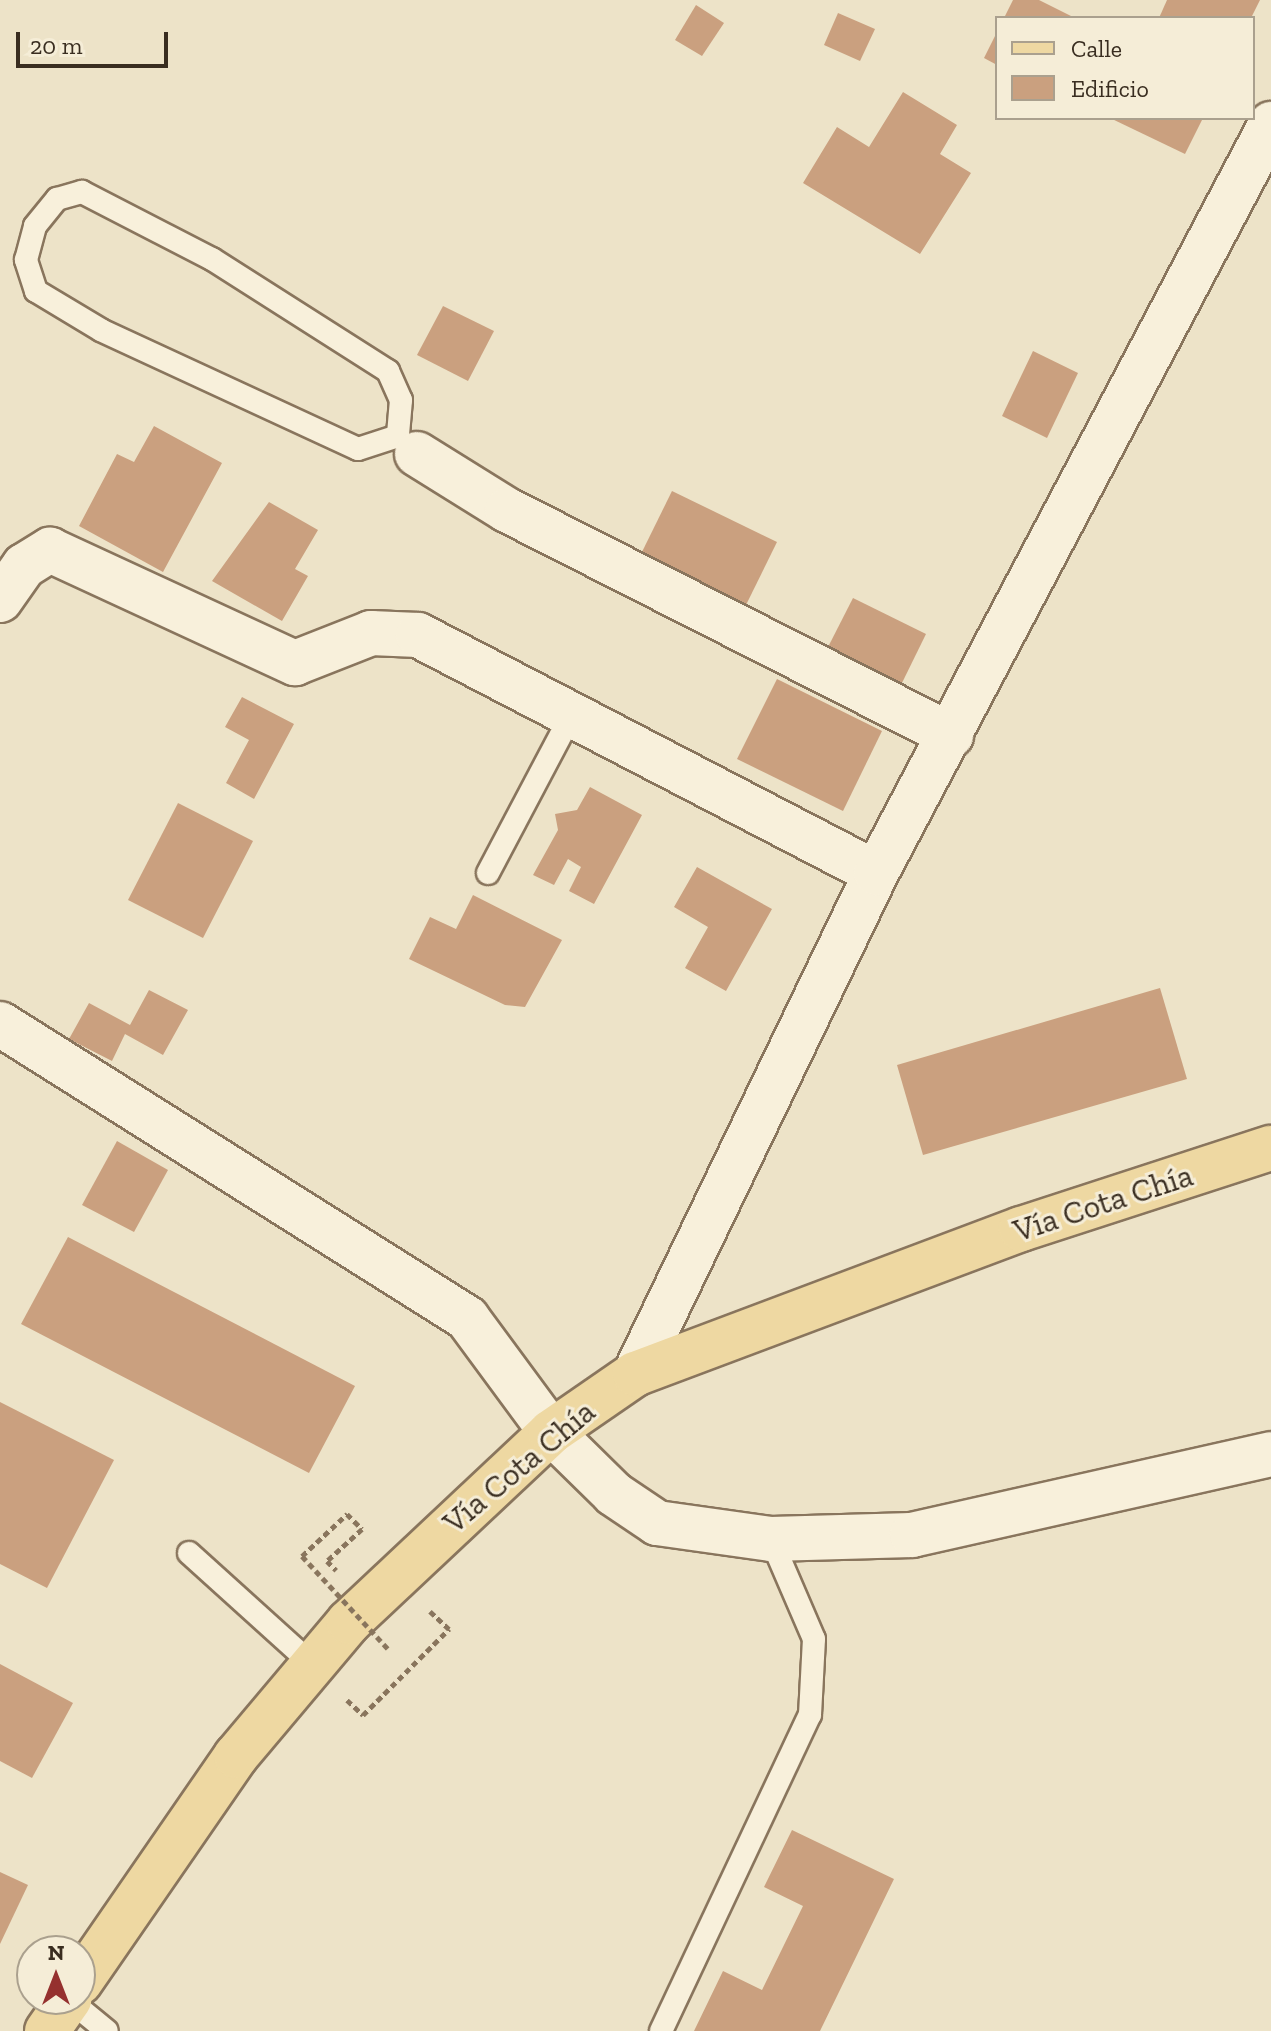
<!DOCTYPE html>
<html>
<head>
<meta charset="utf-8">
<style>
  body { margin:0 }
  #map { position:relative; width:1271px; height:2031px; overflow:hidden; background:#ede3c8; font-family:"Zilla Slab",serif }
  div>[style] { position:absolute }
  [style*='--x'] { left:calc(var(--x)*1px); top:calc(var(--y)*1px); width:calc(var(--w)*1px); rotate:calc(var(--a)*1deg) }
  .building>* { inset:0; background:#caa07f }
  .path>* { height:5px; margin-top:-2.5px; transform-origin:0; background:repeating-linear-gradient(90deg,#89755d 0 6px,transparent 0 10px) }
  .roads { filter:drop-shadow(2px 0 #89755d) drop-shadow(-2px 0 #89755d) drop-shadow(0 2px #89755d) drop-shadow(0 -2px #89755d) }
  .lane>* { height:22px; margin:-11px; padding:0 11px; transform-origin:11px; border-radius:11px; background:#f8f0db }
  .street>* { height:44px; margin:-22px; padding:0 22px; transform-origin:22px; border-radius:22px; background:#f8f0db }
  .primary>* { height:44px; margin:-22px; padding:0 22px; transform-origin:22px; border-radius:22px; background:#eed8a2 }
  .path-bridge>* { height:5px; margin-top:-2.5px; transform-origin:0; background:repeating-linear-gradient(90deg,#89755d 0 6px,transparent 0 10px) }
  span { translate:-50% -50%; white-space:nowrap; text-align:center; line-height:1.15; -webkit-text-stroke:6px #f5edd7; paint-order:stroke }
  .street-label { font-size:32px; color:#392d20 }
  .legend { position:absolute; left:995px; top:16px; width:260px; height:104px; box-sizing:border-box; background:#f5edd7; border:2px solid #aaa08e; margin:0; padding:10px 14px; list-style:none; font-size:24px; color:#392d20 }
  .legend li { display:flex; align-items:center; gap:16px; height:40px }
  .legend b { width:40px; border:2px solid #aaa08e }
  .north { position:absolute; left:16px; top:1935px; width:80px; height:80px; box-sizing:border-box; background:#f5edd7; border:2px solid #aaa08e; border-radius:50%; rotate:0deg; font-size:22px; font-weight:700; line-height:32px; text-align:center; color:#392d20 }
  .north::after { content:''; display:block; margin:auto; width:28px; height:36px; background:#95312f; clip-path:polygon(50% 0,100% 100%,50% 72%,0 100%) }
  .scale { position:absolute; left:16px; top:32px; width:152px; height:36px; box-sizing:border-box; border:4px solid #392d20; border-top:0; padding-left:10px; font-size:24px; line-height:28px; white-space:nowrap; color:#392d20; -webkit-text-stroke:6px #f5edd7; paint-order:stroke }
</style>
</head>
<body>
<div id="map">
  <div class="building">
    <i style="clip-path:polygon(1013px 0,1039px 0,1075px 18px,1004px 18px)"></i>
    <i style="clip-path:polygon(1167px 0,1260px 0,1251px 18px,1159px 18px)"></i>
    <i style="clip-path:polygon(696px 5px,724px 23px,702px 56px,675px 40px)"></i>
    <i style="clip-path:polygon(838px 13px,875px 29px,860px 61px,824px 45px)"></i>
    <i style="clip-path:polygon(997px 32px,997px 65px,984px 58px)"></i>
    <i style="clip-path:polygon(903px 92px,957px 125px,940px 154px,971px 173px,920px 254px,803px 183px,837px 127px,869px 147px)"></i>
    <i style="clip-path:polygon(1110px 118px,1203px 118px,1185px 154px)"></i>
    <i style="clip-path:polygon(443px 306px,494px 331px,468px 381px,417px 355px)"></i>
    <i style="clip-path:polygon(1033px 351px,1078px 373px,1047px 438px,1002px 416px)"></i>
    <i style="clip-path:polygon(154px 426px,222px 463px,163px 572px,79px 526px,117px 454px,134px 462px)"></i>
    <i style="clip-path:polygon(672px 491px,777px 542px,745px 607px,640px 556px)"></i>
    <i style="clip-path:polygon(269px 502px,318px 530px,295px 569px,308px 576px,282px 621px,212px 581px)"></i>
    <i style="clip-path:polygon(853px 598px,926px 634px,900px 687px,826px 651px)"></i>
    <i style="clip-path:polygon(777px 679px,882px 731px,843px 811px,737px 759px)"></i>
    <i style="clip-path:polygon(242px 697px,294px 724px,254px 799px,226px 783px,249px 740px,225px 727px)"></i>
    <i style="clip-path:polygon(590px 787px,642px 815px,594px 904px,569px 891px,581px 867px,568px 859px,554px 885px,533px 875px,558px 830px,555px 814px,577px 810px)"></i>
    <i style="clip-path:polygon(178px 803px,253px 841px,203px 938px,128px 900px)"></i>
    <i style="clip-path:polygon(697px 867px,772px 909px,726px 991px,685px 968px,708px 927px,674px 907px)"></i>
    <i style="clip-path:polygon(473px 895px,562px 940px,525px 1007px,505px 1005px,409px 959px,430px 917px,456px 929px)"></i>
    <i style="clip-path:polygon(1160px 988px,1187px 1079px,923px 1155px,897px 1065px)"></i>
    <i style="clip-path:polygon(149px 990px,188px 1010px,163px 1055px,125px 1034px,112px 1061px,69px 1039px,89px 1003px,130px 1025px)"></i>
    <i style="clip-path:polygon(117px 1141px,168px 1170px,134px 1232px,82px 1205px)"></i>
    <i style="clip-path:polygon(68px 1237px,355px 1386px,309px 1473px,21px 1324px)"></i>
    <i style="clip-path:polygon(0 1402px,114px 1460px,47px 1588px,0 1564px)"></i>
    <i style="clip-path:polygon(0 1664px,73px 1703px,32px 1778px,0 1761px)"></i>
    <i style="clip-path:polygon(792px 1830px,894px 1879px,820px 2031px,694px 2031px,723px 1971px,762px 1990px,783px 1947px,803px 1906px,764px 1887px)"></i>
    <i style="clip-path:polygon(0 1872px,28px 1885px,0 1944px)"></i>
  </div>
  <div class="path">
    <i style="--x:302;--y:1556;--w:62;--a:-43"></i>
    <i style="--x:347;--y:1514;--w:21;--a:45"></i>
    <i style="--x:362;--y:1529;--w:47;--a:137.6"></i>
    <i style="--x:327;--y:1561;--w:13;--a:45"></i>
    <i style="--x:347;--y:1700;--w:22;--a:43"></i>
    <i style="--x:363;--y:1715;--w:122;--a:-45"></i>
    <i style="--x:449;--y:1629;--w:26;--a:-137"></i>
  </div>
  <div class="roads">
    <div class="lane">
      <i style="--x:82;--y:192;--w:146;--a:27.3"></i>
      <i style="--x:212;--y:259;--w:209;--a:32.5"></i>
      <i style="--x:388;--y:371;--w:32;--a:66"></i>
      <i style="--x:401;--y:400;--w:36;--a:95"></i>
      <i style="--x:398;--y:436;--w:42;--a:162"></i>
      <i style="--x:358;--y:449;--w:283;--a:-155.2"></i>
      <i style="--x:101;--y:330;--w:76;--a:-149"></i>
      <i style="--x:36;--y:291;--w:33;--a:-108"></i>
      <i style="--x:26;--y:260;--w:35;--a:-75"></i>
      <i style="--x:35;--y:226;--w:35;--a:-51"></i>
      <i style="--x:57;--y:199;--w:26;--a:-16"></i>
      <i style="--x:488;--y:873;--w:182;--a:-62.2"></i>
      <i style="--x:189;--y:1553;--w:167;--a:42.1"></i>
      <i style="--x:68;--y:1999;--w:50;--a:39.4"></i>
      <i style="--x:661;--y:2031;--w:349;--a:-64.8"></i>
      <i style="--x:810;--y:1715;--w:76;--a:-87"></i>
      <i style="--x:814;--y:1639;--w:109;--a:-113.3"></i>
    </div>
    <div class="street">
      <i style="--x:417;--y:454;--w:106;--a:31.9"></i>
      <i style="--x:507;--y:510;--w:498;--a:26.9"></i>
      <i style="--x:0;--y:600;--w:42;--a:-54.8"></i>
      <i style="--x:24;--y:566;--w:31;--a:-32"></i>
      <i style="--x:50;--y:550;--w:270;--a:24.8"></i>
      <i style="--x:295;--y:663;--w:82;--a:-21.5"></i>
      <i style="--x:371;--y:633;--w:47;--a:2.4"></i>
      <i style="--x:418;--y:635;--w:516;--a:27.46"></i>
      <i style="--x:876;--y:873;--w:556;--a:115.69"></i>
      <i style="--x:876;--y:873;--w:847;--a:-62.19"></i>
      <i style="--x:0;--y:1024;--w:552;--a:32.19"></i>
      <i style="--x:467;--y:1318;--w:142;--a:53.6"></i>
      <i style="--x:551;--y:1432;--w:88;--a:44.5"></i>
      <i style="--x:614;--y:1494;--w:52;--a:34"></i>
      <i style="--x:657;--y:1523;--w:115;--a:8"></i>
      <i style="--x:771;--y:1539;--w:141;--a:-1.6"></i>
      <i style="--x:912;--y:1535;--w:368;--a:-12.7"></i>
    </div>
    <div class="primary">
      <i style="--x:80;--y:1982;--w:275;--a:-55.4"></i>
      <i style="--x:236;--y:1756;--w:175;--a:-49.9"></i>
      <i style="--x:349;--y:1622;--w:277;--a:-43.2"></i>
      <i style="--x:551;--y:1432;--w:102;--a:-34.6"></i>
      <i style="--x:635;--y:1374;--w:412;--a:-20.6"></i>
      <i style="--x:1021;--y:1229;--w:263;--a:-18"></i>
      <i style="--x:47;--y:2031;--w:39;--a:-55"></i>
    </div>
  </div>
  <div class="path-bridge">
    <i style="--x:302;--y:1556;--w:129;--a:47.2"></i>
  </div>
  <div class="street-label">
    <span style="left:1103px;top:1203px;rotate:-18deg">Vía Cota Chía</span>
    <span style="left:519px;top:1467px;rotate:-40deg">Vía Cota Chía</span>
  </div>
  <ul class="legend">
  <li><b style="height:10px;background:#eed8a2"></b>Calle</li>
  <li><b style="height:22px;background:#caa07f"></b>Edificio</li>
  </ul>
  <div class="north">N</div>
  <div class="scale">20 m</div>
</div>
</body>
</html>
